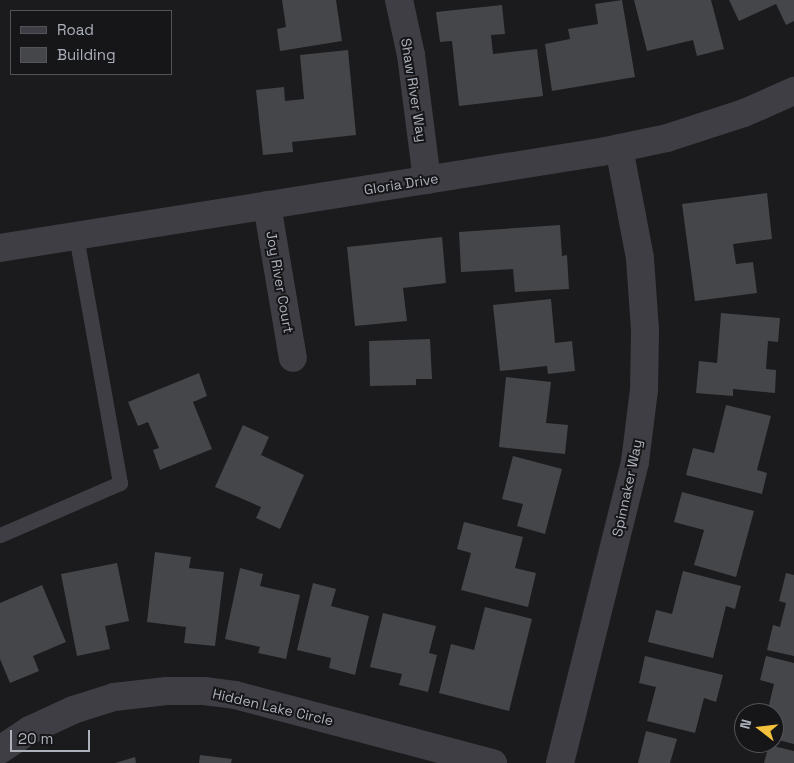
<!DOCTYPE html>
<html>
<head>
<meta charset="utf-8">
<style>
  body { margin:0 }
  #map { position:relative; width:794px; height:763px; overflow:hidden; background:#1b1b1d; font-family:"Space Grotesk",sans-serif }
  div>[style] { position:absolute }
  [style*='--x'] { left:calc(var(--x)*1px); top:calc(var(--y)*1px); width:calc(var(--w)*1px); rotate:calc(var(--a)*1deg) }
  .building>* { inset:0; background:#45464a }
  .service>* { height:15px; margin:-7.5px; padding:0 7.5px; transform-origin:7.5px; border-radius:7.5px; background:#3e3e44 }
  .minor>* { height:28px; margin:-14px; padding:0 14px; transform-origin:14px; border-radius:14px; background:#3e3e44 }
  .tertiary>* { height:28px; margin:-14px; padding:0 14px; transform-origin:14px; border-radius:14px; background:#3e3e44 }
  span { translate:-50% -50%; white-space:nowrap; text-align:center; line-height:1.15; -webkit-text-stroke:4px #161618; paint-order:stroke }
  .street-label { font-size:14px; color:#adb1bc }
  .legend { position:absolute; left:10px; top:10px; width:162px; height:65px; box-sizing:border-box; background:#161618; border:1px solid #52545a; margin:0; padding:6px 9px; list-style:none; font-size:15px; color:#adb1bc }
  .legend li { display:flex; align-items:center; gap:10px; height:25px }
  .legend b { width:25px; border:1px solid #52545a }
  .north { position:absolute; left:734px; top:703px; width:50px; height:50px; box-sizing:border-box; background:#161618; border:1px solid #52545a; border-radius:50%; rotate:286deg; font-size:14px; font-weight:700; line-height:20px; text-align:center; color:#adb1bc }
  .north::after { content:''; display:block; margin:auto; width:18px; height:22px; background:#f4c13c; clip-path:polygon(50% 0,100% 100%,50% 72%,0 100%) }
  .scale { position:absolute; left:10px; top:730px; width:80px; height:22px; box-sizing:border-box; border:2px solid #adb1bc; border-top:0; padding-left:6px; font-size:15px; line-height:18px; white-space:nowrap; color:#adb1bc; -webkit-text-stroke:4px #161618; paint-order:stroke }
</style>
</head>
<body>
<div id="map">
  <div class="building">
    <i style="clip-path:polygon(282px 0,336px 0,342px 41px,280px 51px,277px 29px,286px 27px)"></i>
    <i style="clip-path:polygon(622px 0,635px 77px,552px 91px,545px 44px,570px 39px,568px 29px,598px 24px,595px 4px)"></i>
    <i style="clip-path:polygon(634px 0,711px 0,724px 49px,697px 56px,693px 40px,647px 51px)"></i>
    <i style="clip-path:polygon(729px 0,794px 0,794px 21px,786px 25px,776px 4px,739px 21px)"></i>
    <i style="clip-path:polygon(502px 5px,505px 34px,491px 35px,493px 54px,537px 49px,543px 96px,459px 106px,452px 41px,440px 42px,436px 12px)"></i>
    <i style="clip-path:polygon(348px 50px,356px 135px,292px 142px,293px 152px,263px 155px,256px 90px,284px 87px,285px 101px,304px 99px,300px 55px)"></i>
    <i style="clip-path:polygon(767px 193px,772px 239px,733px 244px,736px 264px,753px 262px,757px 293px,695px 301px,682px 204px)"></i>
    <i style="clip-path:polygon(560px 225px,562px 256px,567px 255px,569px 289px,515px 292px,513px 269px,461px 272px,459px 232px)"></i>
    <i style="clip-path:polygon(442px 237px,446px 283px,403px 288px,407px 321px,355px 326px,347px 247px)"></i>
    <i style="clip-path:polygon(551px 299px,555px 343px,572px 341px,575px 371px,548px 374px,547px 366px,500px 371px,493px 305px)"></i>
    <i style="clip-path:polygon(721px 313px,780px 318px,778px 342px,768px 341px,766px 369px,776px 370px,775px 393px,733px 389px,733px 396px,696px 393px,699px 361px,717px 363px)"></i>
    <i style="clip-path:polygon(430px 339px,432px 379px,416px 379px,416px 385px,370px 386px,369px 341px)"></i>
    <i style="clip-path:polygon(199px 373px,207px 396px,193px 402px,212px 449px,160px 470px,153px 450px,159px 448px,148px 422px,138px 426px,128px 402px)"></i>
    <i style="clip-path:polygon(506px 377px,551px 382px,546px 423px,568px 425px,565px 454px,499px 447px)"></i>
    <i style="clip-path:polygon(726px 405px,771px 416px,757px 470px,767px 473px,762px 494px,686px 475px,693px 448px,714px 453px)"></i>
    <i style="clip-path:polygon(243px 425px,269px 437px,261px 455px,304px 475px,280px 529px,256px 518px,261px 507px,215px 487px)"></i>
    <i style="clip-path:polygon(513px 456px,562px 469px,545px 534px,517px 526px,523px 504px,502px 499px)"></i>
    <i style="clip-path:polygon(682px 492px,754px 511px,736px 577px,694px 565px,704px 530px,674px 522px)"></i>
    <i style="clip-path:polygon(464px 522px,523px 537px,515px 568px,536px 573px,528px 607px,461px 590px,471px 553px,457px 549px)"></i>
    <i style="clip-path:polygon(155px 552px,191px 557px,189px 568px,224px 572px,215px 646px,184px 643px,186px 627px,147px 622px)"></i>
    <i style="clip-path:polygon(117px 563px,129px 621px,105px 626px,110px 649px,77px 656px,61px 574px)"></i>
    <i style="clip-path:polygon(240px 568px,263px 574px,260px 586px,300px 595px,286px 659px,258px 653px,260px 647px,225px 639px)"></i>
    <i style="clip-path:polygon(683px 571px,741px 586px,735px 609px,726px 606px,713px 658px,648px 642px,656px 610px,672px 614px)"></i>
    <i style="clip-path:polygon(786px 573px,794px 575px,794px 656px,767px 650px,773px 625px,780px 627px,786px 603px,779px 601px)"></i>
    <i style="clip-path:polygon(313px 583px,336px 589px,331px 606px,369px 616px,355px 675px,329px 668px,331px 658px,297px 650px)"></i>
    <i style="clip-path:polygon(42px 585px,66px 642px,33px 656px,39px 671px,10px 683px,0 659px,0 603px)"></i>
    <i style="clip-path:polygon(485px 607px,532px 619px,509px 711px,439px 693px,451px 644px,474px 650px)"></i>
    <i style="clip-path:polygon(383px 613px,436px 626px,429px 653px,437px 655px,428px 692px,399px 685px,402px 674px,370px 667px)"></i>
    <i style="clip-path:polygon(645px 656px,723px 675px,716px 702px,704px 698px,695px 733px,647px 721px,656px 687px,639px 683px)"></i>
    <i style="clip-path:polygon(766px 656px,794px 663px,794px 744px,774px 739px,774px 713px,767px 713px,774px 684px,760px 680px)"></i>
    <i style="clip-path:polygon(646px 731px,677px 739px,670px 763px,638px 763px)"></i>
    <i style="clip-path:polygon(769px 745px,794px 751px,794px 763px,764px 763px)"></i>
    <i style="clip-path:polygon(200px 755px,232px 759px,231px 763px,199px 763px)"></i>
    <i style="clip-path:polygon(135px 757px,136px 763px,115px 763px)"></i>
  </div>
  <div class="service">
    <i style="--x:0;--y:535;--w:131;--a:-23.4"></i>
    <i style="--x:120;--y:483;--w:251;--a:-100.1"></i>
  </div>
  <div class="minor">
    <i style="--x:399;--y:0;--w:56;--a:77.7"></i>
    <i style="--x:411;--y:55;--w:126;--a:82.7"></i>
    <i style="--x:267;--y:205;--w:155;--a:80.4"></i>
    <i style="--x:0;--y:750;--w:36;--a:-34"></i>
    <i style="--x:30;--y:730;--w:47;--a:-24.9"></i>
    <i style="--x:73;--y:710;--w:43;--a:-17.6"></i>
    <i style="--x:114;--y:697;--w:53;--a:-6.5"></i>
    <i style="--x:167;--y:691;--w:37;--a:0"></i>
    <i style="--x:204;--y:691;--w:31;--a:7"></i>
    <i style="--x:235;--y:695;--w:267;--a:14.8"></i>
    <i style="--x:560;--y:763;--w:310;--a:-76"></i>
    <i style="--x:635;--y:462;--w:73;--a:-82.9"></i>
    <i style="--x:644;--y:390;--w:60;--a:-89"></i>
    <i style="--x:645;--y:330;--w:72;--a:-94"></i>
    <i style="--x:640;--y:258;--w:112;--a:-100.8"></i>
  </div>
  <div class="tertiary">
    <i style="--x:0;--y:248;--w:609;--a:-9.08"></i>
    <i style="--x:601;--y:152;--w:67;--a:-12"></i>
    <i style="--x:667;--y:138;--w:81;--a:-18"></i>
    <i style="--x:744;--y:113;--w:55;--a:-23.7"></i>
  </div>
  <div class="street-label">
    <span style="left:414px;top:90px;rotate:81deg">Shaw River Way</span>
    <span style="left:401px;top:184px;rotate:-9deg">Gloria Drive</span>
    <span style="left:280px;top:282px;rotate:80deg">Joy River Court</span>
    <span style="left:627px;top:488px;rotate:-78deg">Spinnaker Way</span>
    <span style="left:273px;top:707px;rotate:13deg">Hidden Lake Circle</span>
  </div>
  <ul class="legend">
  <li><b style="height:6px;background:#3e3e44"></b>Road</li>
  <li><b style="height:14px;background:#45464a"></b>Building</li>
  </ul>
  <div class="north">N</div>
  <div class="scale">20 m</div>
</div>
</body>
</html>
